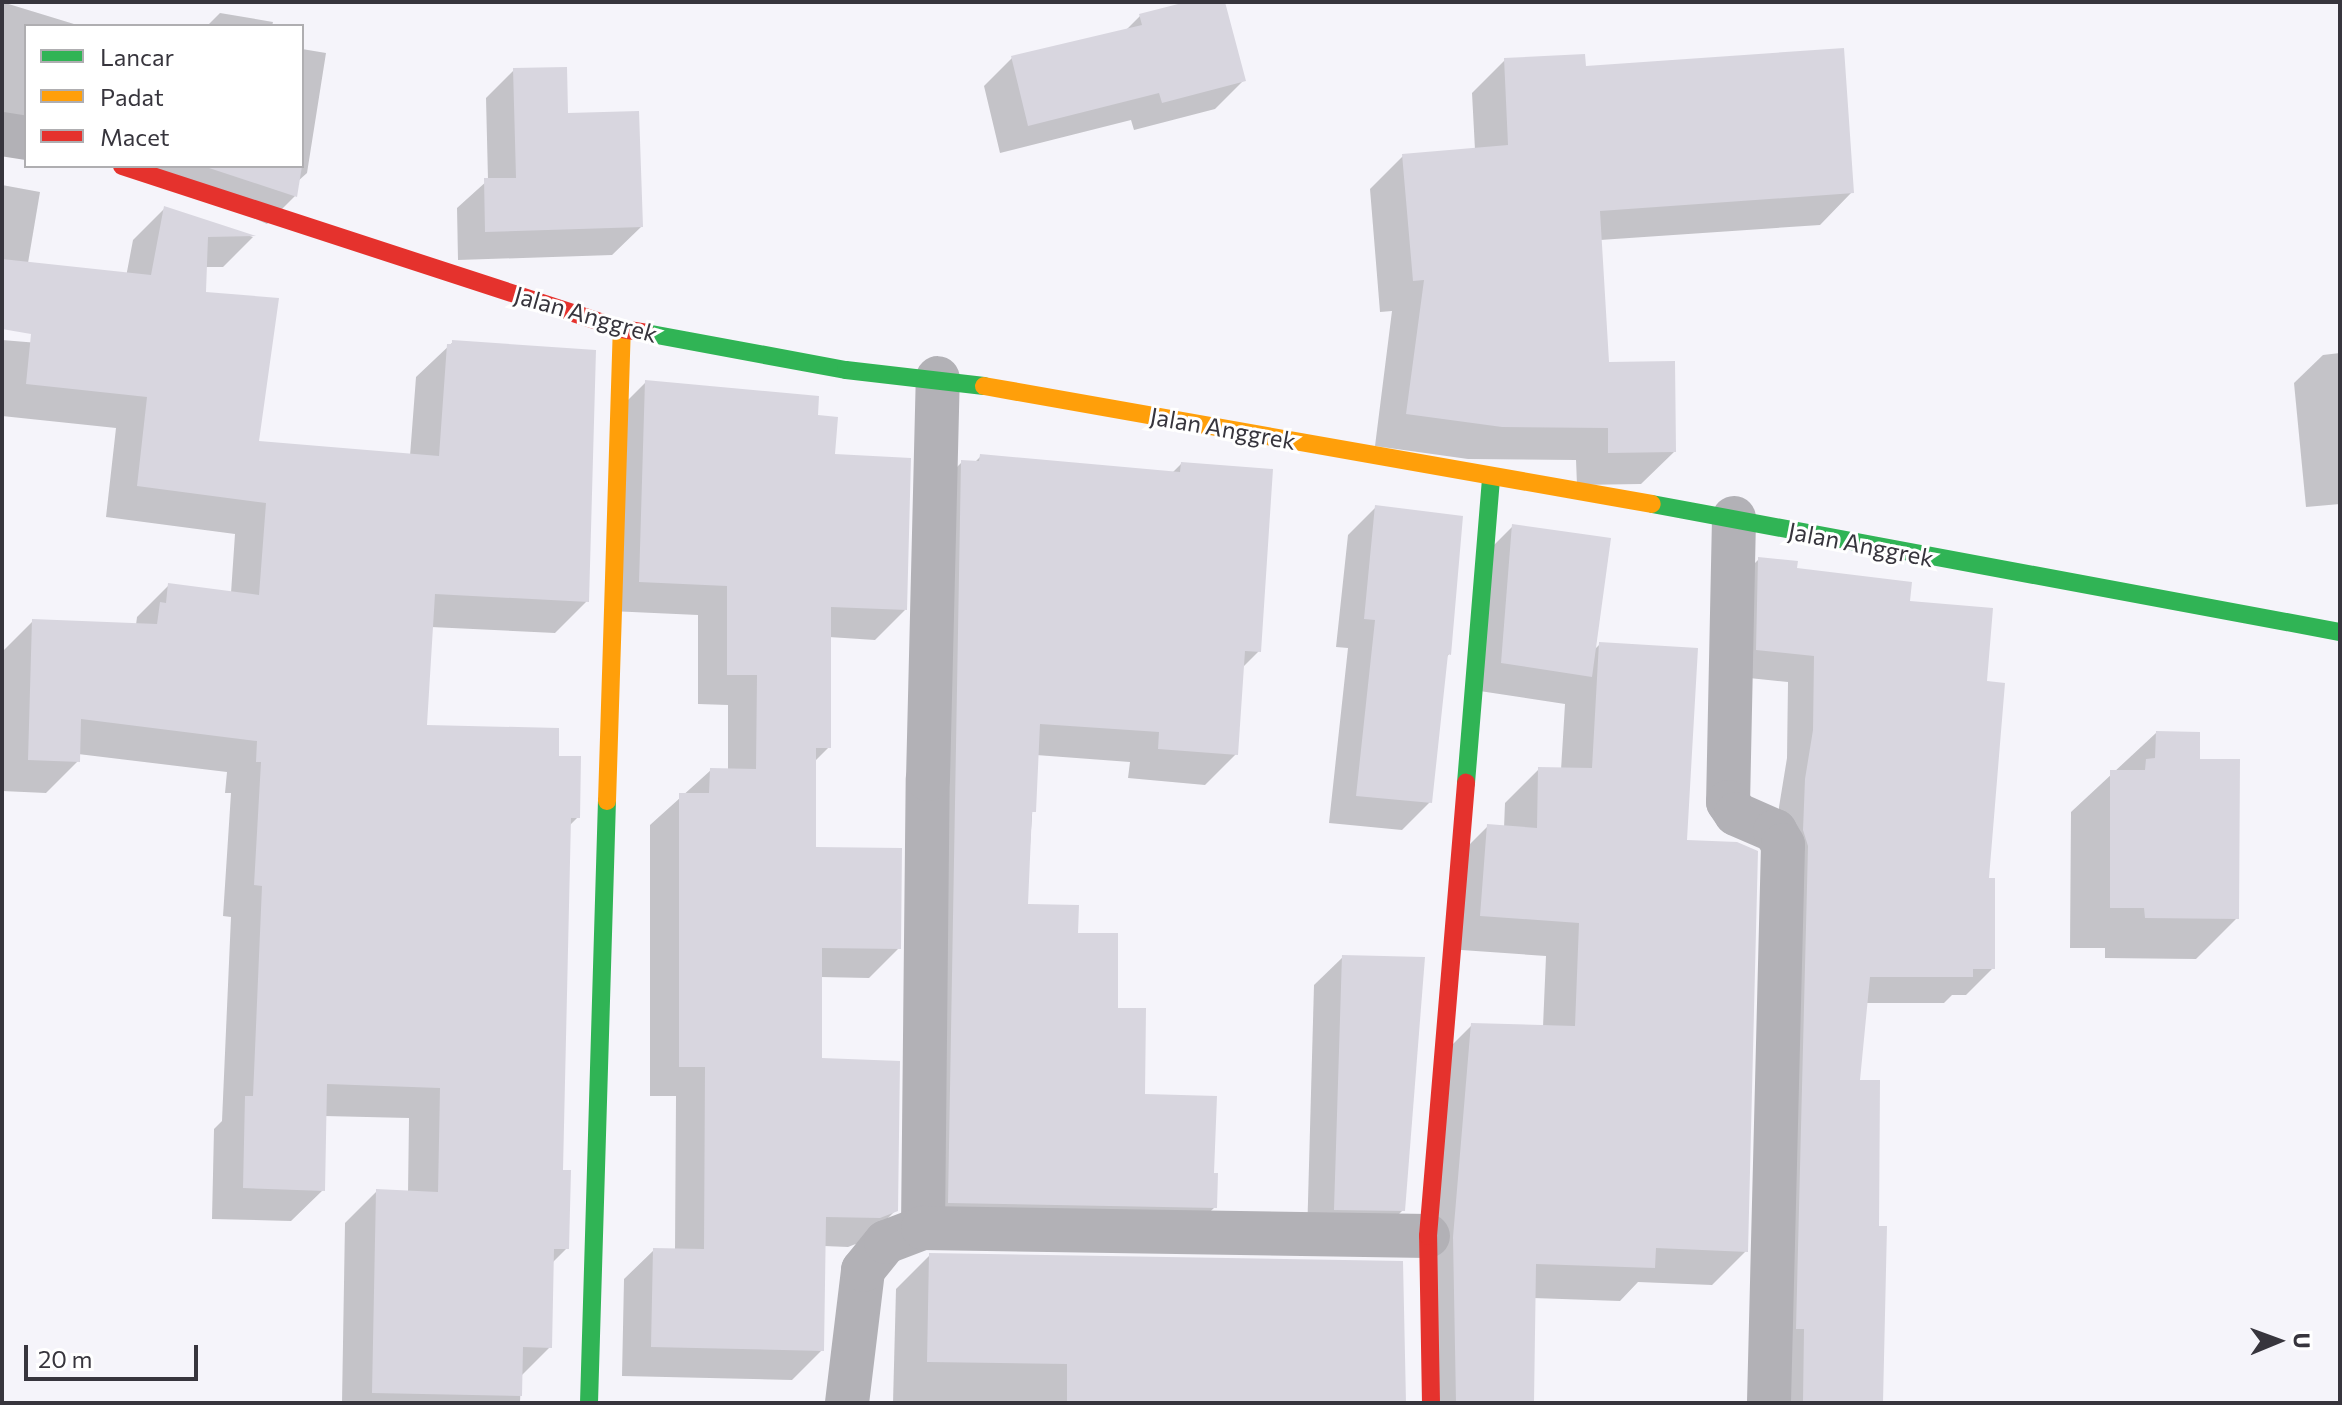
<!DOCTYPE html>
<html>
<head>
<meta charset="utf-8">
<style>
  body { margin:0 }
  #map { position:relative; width:2342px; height:1405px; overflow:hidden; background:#f5f4fa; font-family:Commissioner,sans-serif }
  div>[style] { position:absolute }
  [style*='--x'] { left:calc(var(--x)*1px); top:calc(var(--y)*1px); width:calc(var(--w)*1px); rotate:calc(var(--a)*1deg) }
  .shadow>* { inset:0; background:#0003 }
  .building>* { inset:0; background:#d8d6df }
  .street>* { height:44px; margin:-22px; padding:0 22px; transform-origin:22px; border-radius:22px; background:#b2b1b6 }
  .fast>* { height:18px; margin:-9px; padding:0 9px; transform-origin:9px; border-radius:9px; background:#30b455 }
  .slow>* { height:18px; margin:-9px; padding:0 9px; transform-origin:9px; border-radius:9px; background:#ff9f0a }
  .jam>* { height:18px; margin:-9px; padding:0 9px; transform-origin:9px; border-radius:9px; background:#e5322d }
  span { translate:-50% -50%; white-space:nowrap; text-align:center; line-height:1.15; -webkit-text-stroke:6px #fff; paint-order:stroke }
  .street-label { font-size:24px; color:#37353d }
  .frame { position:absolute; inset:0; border:4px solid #37353d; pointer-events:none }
  .legend { position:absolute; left:24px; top:24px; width:280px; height:144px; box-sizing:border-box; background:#fff; border:2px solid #afaeb1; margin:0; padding:10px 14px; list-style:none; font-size:24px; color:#37353d }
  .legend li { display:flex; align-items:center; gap:16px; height:40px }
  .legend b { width:40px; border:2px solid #afaeb1 }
  .north { position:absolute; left:2238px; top:1301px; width:80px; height:80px; -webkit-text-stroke:6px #fff; paint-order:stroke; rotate:89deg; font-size:22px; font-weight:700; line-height:32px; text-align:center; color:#37353d }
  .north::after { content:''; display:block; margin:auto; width:28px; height:36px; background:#37353d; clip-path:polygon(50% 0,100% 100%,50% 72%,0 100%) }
  .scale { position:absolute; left:24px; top:1345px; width:174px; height:36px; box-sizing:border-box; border:4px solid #37353d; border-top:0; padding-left:10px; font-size:24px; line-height:28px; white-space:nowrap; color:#37353d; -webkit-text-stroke:6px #fff; paint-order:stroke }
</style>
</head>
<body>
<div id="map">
  <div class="shadow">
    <i style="clip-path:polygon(2px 2px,74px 24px,26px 26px,26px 119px,2px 117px)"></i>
    <i style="clip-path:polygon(1194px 2px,1223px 2px,1244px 80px,1215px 109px,1134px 130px,1131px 120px,1000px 153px,984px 86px,1012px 58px,1126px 30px,1140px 16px)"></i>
    <i style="clip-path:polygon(220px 13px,273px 22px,272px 26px,207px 26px)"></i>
    <i style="clip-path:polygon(302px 49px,326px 53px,307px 173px,297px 182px,295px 196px,267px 224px,137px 166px,302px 166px)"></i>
    <i style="clip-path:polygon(1505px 60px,1584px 69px,1852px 192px,1820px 225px,1600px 240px,1607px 364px,1674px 452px,1641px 484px,1577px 485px,1576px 460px,1468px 459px,1375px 446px,1392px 311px,1380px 312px,1370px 189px,1403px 156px,1475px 150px,1472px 93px)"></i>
    <i style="clip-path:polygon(514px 70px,566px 115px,641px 227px,612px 255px,458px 260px,457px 208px,488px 180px,486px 98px)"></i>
    <i style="clip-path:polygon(2px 185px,40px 192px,28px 263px,2px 289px)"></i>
    <i style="clip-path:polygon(165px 208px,253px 237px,223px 267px,205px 267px,204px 294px,256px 443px,410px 456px,416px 377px,453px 342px,587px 601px,555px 633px,431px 627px,425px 727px,557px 758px,578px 817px,568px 827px,561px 1172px,567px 1248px,552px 1263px,550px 1347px,521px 1376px,520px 1403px,342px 1403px,345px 1223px,377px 1191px,408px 1193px,409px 1118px,324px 1116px,323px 1190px,291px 1221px,212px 1219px,214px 1129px,222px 1121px,231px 917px,223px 916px,231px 793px,225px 793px,227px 772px,78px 754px,78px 761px,46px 793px,2px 791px,2px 652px,33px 621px,136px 625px,137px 617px,169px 585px,231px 593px,235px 534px,106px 517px,116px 428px,2px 416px,2px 340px,159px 353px,119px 314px,133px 240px)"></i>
    <i style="clip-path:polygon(2340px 353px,2340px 504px,2306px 507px,2294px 383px,2323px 355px)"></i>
    <i style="clip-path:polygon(646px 382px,816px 417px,905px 610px,875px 640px,829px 637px,829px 747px,814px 762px,814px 849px,899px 948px,869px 978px,820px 977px,820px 1060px,896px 1210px,866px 1240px,848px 1247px,824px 1246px,822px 1350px,792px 1380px,622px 1376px,624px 1279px,654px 1250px,675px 1250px,676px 1096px,650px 1096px,650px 825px,711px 770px,728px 771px,728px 705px,698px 704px,698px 615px,610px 611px,616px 412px)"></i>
    <i style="clip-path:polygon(981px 456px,1172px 473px,1181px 464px,1259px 651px,1242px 668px,1236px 754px,1205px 785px,1128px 778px,1130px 762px,1036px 755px,1026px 906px,1076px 935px,1116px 1010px,1143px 1096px,1212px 1175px,1215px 1207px,1184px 1237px,919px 1233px,932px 492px,962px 462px,974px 463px)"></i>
    <i style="clip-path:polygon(1376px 507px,1449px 654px,1446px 658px,1430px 802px,1402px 830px,1329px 823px,1348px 648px,1336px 647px,1348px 535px)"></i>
    <i style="clip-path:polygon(1513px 526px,1594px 650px,1600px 644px,1685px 842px,1746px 1251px,1712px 1285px,1638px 1282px,1620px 1301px,1533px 1298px,1532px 1403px,1422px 1403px,1438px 1059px,1472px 1025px,1543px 1027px,1546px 956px,1447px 949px,1454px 860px,1488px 826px,1504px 828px,1505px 803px,1539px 769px,1561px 770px,1565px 704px,1473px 690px,1485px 554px)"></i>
    <i style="clip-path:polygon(1759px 559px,1908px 603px,1985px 683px,1987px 880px,1993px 968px,1966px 995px,1952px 995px,1944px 1003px,1865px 1003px,1858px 1081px,1877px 1228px,1885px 1228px,1882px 1403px,1776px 1403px,1777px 858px,1779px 807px,1787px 758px,1788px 682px,1730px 676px,1732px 586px)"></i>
    <i style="clip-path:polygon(2156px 733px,2198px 761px,2237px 918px,2196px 959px,2105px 958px,2105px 948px,2070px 948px,2071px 812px)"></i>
    <i style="clip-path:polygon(1343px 957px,1403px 1210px,1375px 1238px,1307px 1237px,1314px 985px)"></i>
    <i style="clip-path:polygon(930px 1255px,1404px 1403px,893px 1403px,896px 1289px)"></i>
  </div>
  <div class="building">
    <i style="clip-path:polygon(1186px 2px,1225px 2px,1246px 81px,1162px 103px,1159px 93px,1028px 126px,1011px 56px,1142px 25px,1139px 14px)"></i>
    <i style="clip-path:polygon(1844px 48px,1854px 193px,1600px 211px,1609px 362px,1675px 361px,1676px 452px,1608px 453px,1608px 428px,1502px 427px,1406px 414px,1424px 280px,1413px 281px,1402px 154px,1508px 145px,1504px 58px,1585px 54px,1586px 66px)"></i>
    <i style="clip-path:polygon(567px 67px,568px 113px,639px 111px,643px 227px,485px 232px,484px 178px,516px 178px,513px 68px)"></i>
    <i style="clip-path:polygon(203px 166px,302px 166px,297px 197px)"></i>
    <i style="clip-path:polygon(164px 206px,256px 236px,208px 237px,206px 292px,279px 298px,259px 441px,439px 456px,447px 344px,452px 344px,452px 340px,596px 350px,589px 602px,435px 594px,427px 725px,559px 728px,559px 756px,581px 756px,580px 818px,571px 818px,563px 1170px,571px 1170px,569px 1249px,554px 1249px,552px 1348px,523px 1347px,522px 1396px,372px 1393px,376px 1189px,438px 1192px,440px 1088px,327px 1084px,325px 1191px,243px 1188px,245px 1096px,253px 1096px,262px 886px,254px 885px,261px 762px,256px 762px,257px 741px,81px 719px,80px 762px,28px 760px,32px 619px,157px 624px,160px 602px,166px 603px,168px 583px,259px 595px,266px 503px,137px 486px,147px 397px,26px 384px,31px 334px,2px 329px,2px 259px,151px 275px)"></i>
    <i style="clip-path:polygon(645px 380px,819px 396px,818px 415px,838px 417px,835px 454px,911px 458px,907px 610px,831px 607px,831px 748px,816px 748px,816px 847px,902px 848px,901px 949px,822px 948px,822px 1058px,900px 1061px,898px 1211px,880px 1218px,826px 1217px,824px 1351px,651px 1347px,653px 1248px,704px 1249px,705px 1067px,679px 1067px,679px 793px,709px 793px,710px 768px,756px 769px,757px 675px,727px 675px,727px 586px,639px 582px)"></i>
    <i style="clip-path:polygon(980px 454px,1180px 472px,1181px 462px,1273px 469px,1261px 652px,1245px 651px,1238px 755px,1158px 749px,1159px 732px,1040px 724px,1036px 812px,1032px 812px,1028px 904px,1079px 905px,1078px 933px,1118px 933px,1118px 1008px,1146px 1008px,1145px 1094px,1217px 1096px,1214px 1173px,1218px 1173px,1217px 1208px,948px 1203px,961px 460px,979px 461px)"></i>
    <i style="clip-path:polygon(1375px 505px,1463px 516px,1451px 655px,1448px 654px,1432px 803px,1356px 796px,1375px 620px,1364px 619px)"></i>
    <i style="clip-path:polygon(1512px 524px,1611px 538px,1592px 677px,1501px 663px)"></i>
    <i style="clip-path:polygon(1758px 557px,1798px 561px,1797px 568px,1912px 582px,1910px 601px,1993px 608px,1987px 681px,2005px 683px,1989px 878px,1995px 878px,1995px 969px,1973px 969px,1973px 977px,1870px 977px,1860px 1080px,1880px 1080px,1879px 1226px,1887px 1226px,1883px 1403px,1803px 1401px,1804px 1329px,1796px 1329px,1808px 846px,1803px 830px,1805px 779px,1813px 730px,1814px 656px,1756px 650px)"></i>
    <i style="clip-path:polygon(1599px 642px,1698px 648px,1687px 840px,1737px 842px,1758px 851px,1748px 1252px,1656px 1248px,1655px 1268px,1536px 1264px,1534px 1403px,1456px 1403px,1453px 1237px,1471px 1023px,1575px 1026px,1579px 923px,1480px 916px,1487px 824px,1537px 828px,1538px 767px,1592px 768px)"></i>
    <i style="clip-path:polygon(2156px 731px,2200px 732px,2200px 759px,2240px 759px,2239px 919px,2145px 918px,2144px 908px,2110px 908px,2110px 770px,2145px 770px,2146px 759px,2155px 758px)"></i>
    <i style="clip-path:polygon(1342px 955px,1425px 957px,1405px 1211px,1334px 1210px)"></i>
    <i style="clip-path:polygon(929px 1253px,1403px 1261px,1406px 1403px,1067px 1403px,1067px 1364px,927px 1362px)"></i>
  </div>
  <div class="street">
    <i style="--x:2;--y:134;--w:24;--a:9"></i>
    <i style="--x:1734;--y:518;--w:284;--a:91.2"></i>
    <i style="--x:1728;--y:802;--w:14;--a:56"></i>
    <i style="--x:1736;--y:814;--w:43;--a:23.6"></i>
    <i style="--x:1775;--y:831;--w:16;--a:60"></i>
    <i style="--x:1783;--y:845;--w:558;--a:91.44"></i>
    <i style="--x:923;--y:1228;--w:449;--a:-89.4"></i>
    <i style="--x:928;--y:779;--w:401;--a:-88.6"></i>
    <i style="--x:847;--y:1403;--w:134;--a:-83.1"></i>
    <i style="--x:863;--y:1270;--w:36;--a:-51"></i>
    <i style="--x:886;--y:1242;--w:40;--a:-21"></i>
    <i style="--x:923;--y:1228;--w:505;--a:0.91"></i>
  </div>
  <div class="fast">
    <i style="--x:646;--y:333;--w:203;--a:10.5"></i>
    <i style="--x:846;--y:370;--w:139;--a:6.6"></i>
    <i style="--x:1652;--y:504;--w:700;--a:10.54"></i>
    <i style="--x:1466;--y:783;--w:308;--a:-85.3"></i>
    <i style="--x:589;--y:1403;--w:602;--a:-88.29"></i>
  </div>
  <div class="slow">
    <i style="--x:984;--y:386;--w:678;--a:10.02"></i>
    <i style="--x:607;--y:801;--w:472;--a:-88.2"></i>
  </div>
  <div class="jam">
    <i style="--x:122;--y:166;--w:526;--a:18.06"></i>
    <i style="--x:622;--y:329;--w:24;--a:9"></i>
    <i style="--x:1431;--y:1403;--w:167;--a:-91"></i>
    <i style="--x:1428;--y:1236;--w:455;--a:-85.2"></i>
  </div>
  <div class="street-label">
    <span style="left:586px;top:314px;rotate:16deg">Jalan Anggrek</span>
    <span style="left:1223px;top:428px;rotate:10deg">Jalan Anggrek</span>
    <span style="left:1861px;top:544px;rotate:11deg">Jalan Anggrek</span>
  </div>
  <div class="frame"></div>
  <ul class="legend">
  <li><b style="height:10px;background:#30b455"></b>Lancar</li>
  <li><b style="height:10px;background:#ff9f0a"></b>Padat</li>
  <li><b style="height:10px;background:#e5322d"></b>Macet</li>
  </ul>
  <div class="north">U</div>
  <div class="scale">20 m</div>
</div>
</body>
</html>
